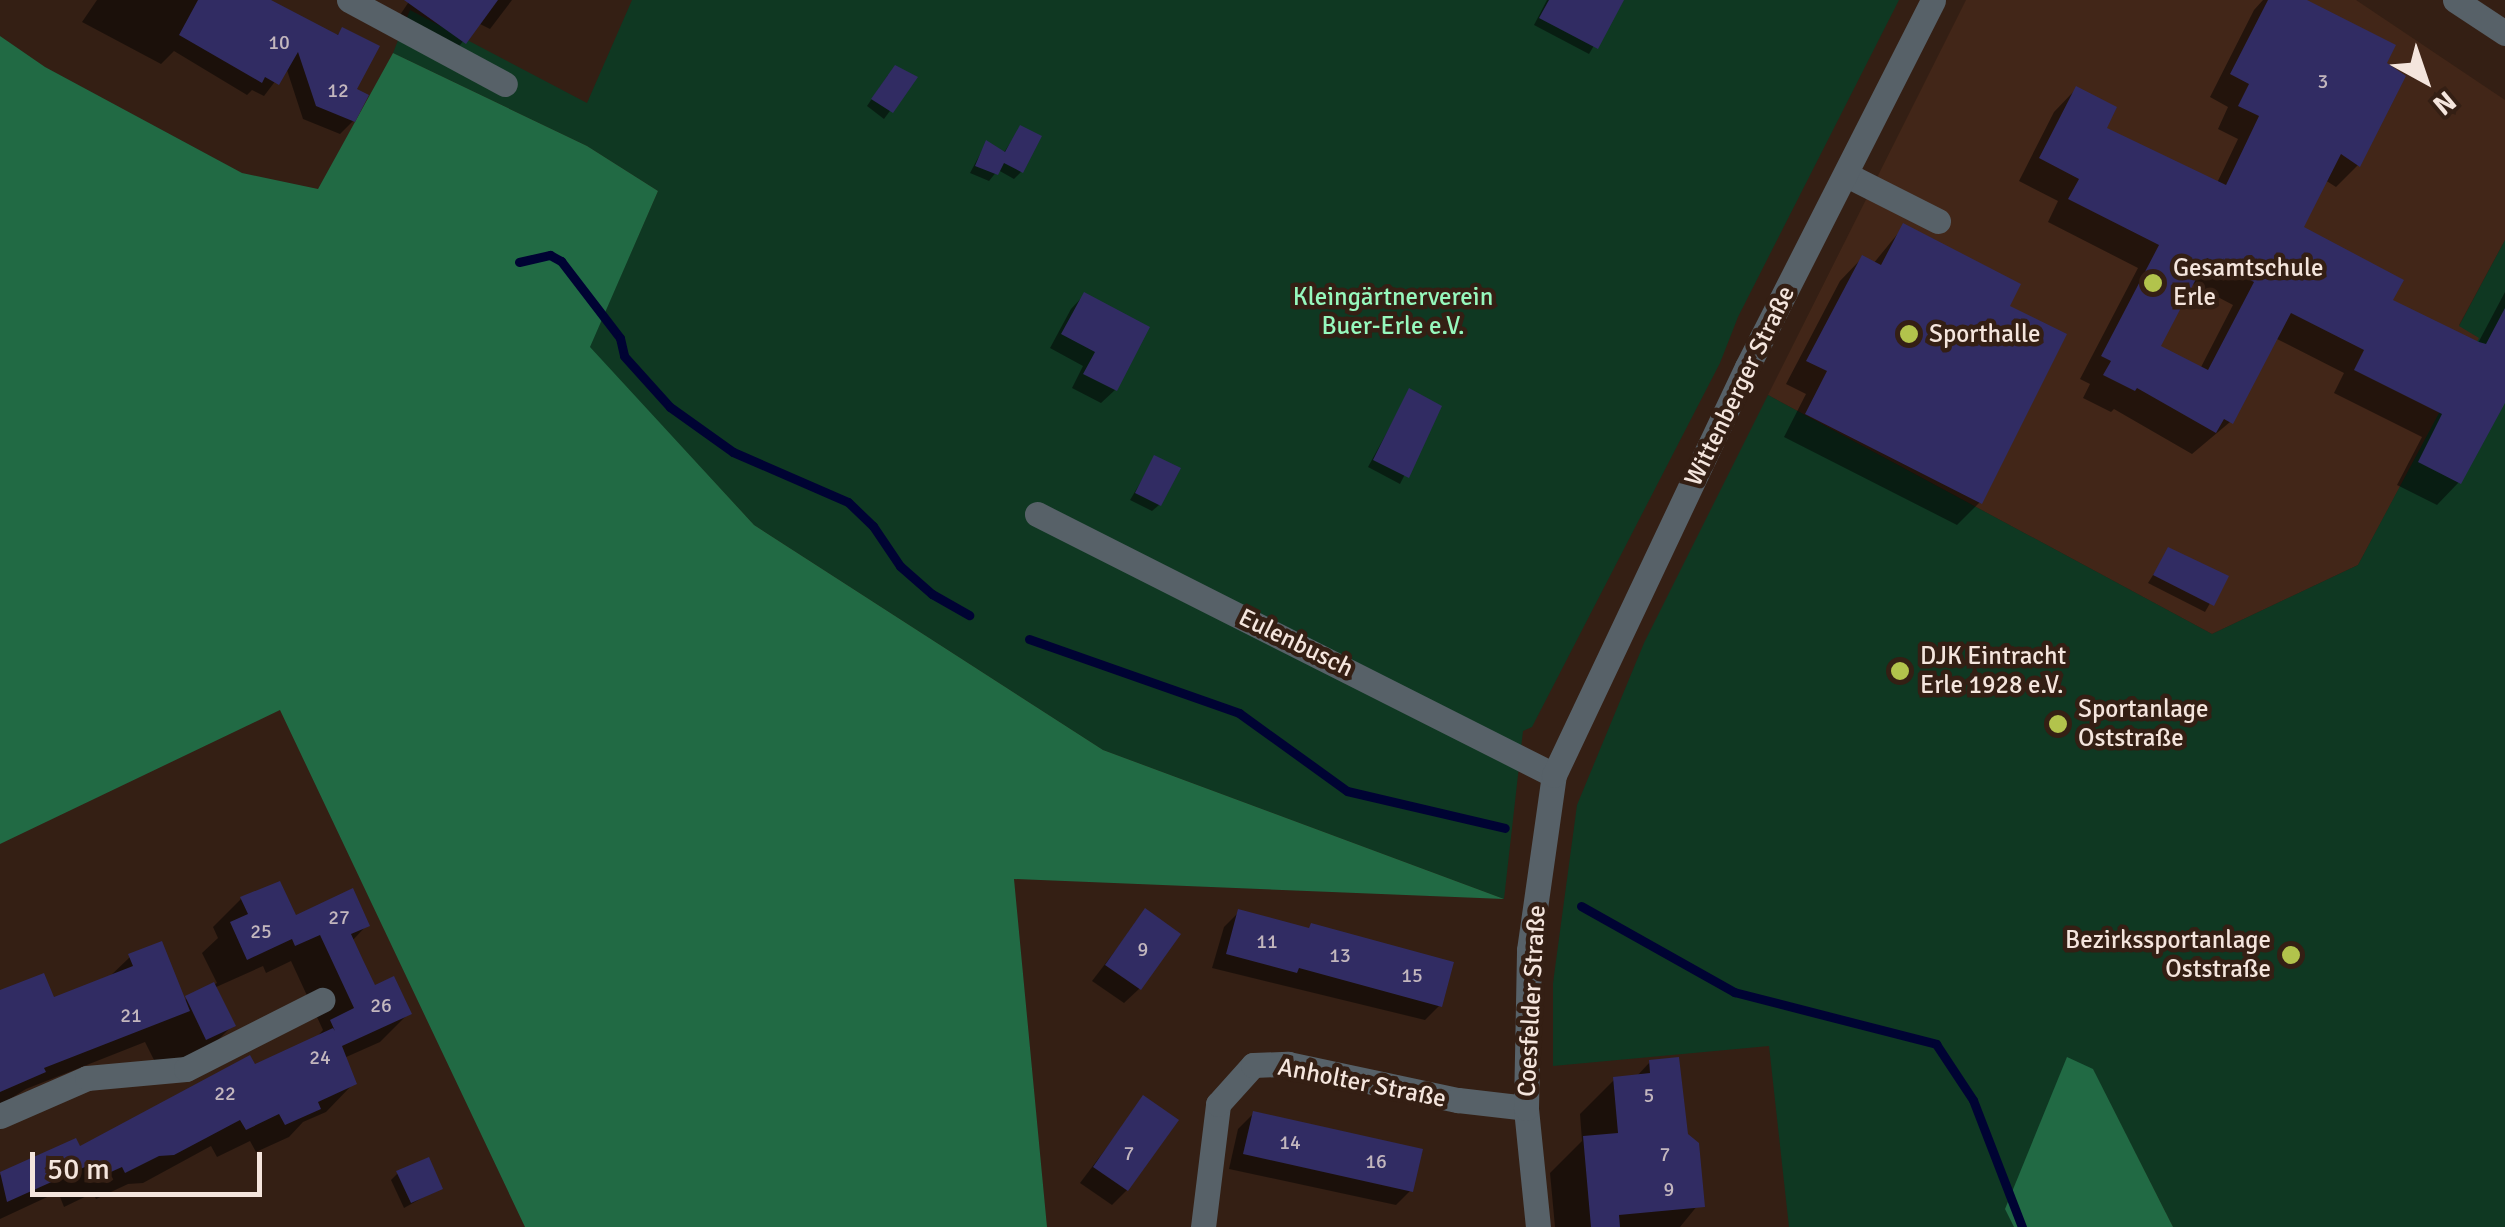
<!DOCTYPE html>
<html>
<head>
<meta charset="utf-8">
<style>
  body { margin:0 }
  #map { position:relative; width:2505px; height:1227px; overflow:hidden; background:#341f14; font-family:Signika,sans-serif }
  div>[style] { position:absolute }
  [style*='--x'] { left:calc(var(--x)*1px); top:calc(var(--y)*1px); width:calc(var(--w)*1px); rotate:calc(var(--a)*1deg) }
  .built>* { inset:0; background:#422618 }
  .green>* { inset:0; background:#0f3822 }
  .forest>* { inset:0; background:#216a44 }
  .shadow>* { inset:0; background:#0007 }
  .stream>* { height:9px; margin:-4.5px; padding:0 4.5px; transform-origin:4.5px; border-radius:4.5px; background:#000333 }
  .building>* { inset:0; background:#312c63 }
  .minor>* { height:25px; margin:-12.5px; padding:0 12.5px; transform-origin:12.5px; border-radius:12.5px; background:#576168 }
  .dots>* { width:28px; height:28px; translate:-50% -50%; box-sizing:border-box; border:5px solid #341f14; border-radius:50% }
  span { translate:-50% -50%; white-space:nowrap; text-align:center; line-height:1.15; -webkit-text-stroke:9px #341f14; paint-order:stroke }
  .number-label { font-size:20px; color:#c3b7be }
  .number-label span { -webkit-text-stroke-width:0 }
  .poi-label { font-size:25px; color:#f4e5dd }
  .left { translate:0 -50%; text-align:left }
  .right { translate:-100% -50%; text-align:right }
  .park-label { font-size:25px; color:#96f8bd }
  .street-label { font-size:25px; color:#f4e5dd }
  .north { position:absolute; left:2375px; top:30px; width:100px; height:100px; -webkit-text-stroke:8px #341f14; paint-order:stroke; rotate:140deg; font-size:28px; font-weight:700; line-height:40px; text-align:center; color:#f4e5dd }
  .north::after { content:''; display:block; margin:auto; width:35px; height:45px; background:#f4e5dd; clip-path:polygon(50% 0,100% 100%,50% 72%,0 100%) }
  .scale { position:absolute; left:30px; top:1152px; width:232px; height:45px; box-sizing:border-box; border:5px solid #f4e5dd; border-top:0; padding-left:12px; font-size:30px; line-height:35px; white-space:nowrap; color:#f4e5dd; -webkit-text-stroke:8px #341f14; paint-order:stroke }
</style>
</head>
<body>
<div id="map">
  <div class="built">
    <i style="clip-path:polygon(1966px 0,2356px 0,2505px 100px,2505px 240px,2459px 325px,2480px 338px,2358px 565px,2212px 634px,1768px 395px)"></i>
  </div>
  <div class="green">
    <i style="clip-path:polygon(632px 0,1899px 0,1738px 317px,1720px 363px,1532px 727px,1523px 731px,1504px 899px,1103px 750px,754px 525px,589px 347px,658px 191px,587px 146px,393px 53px,410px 10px,587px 103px)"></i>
    <i style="clip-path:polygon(2505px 240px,2505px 1227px,2173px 1227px,2093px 1070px,2006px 1209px,2014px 1227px,1789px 1227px,1769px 1046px,1553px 1066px,1553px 983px,1577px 805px,1644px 643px,1768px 395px,2212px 634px,2358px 565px,2479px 338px,2459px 326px)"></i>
  </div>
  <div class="forest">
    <i style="clip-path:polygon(0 36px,45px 67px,242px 173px,318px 189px,393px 53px,587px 146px,658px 191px,590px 347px,754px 525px,1103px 750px,1504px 899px,1014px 879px,1047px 1227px,525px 1227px,280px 710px,0 844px)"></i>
    <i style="clip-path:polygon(2067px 1057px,2093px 1069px,2173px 1227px,2014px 1227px,2005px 1209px)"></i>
  </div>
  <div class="shadow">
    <i style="clip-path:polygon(97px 0,256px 0,336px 36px,343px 30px,354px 90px,353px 121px,340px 134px,303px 119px,286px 67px,264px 96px,252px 90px,247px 95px,174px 51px,161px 64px,82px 22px)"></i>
    <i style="clip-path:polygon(410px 0,512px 0,490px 29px,478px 23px,451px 56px,398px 18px)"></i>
    <i style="clip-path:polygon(1547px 0,1621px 0,1589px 54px,1534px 25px)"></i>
    <i style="clip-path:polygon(evenodd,2263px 0,2301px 0,2384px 64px,2358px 165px,2336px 187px,2325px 180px,2301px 228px,2390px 302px,2478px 343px,2505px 292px,2505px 396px,2459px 482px,2437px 505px,2397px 485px,2422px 437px,2334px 393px,2344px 373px,2275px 338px,2230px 422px,2192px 454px,2114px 409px,2111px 412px,2083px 398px,2090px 384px,2080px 379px,2138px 268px,2048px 222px,2058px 201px,2019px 181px,2054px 112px,2076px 89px,2104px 129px,2217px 183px,2238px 139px,2218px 129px,2228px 107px,2210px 97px,2254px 10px,2263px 0,2191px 283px,2233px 305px,2200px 369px,2157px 347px,2191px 283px)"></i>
    <i style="clip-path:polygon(888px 75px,914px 78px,884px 119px,867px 106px)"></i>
    <i style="clip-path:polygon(1020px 128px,1021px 172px,1014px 179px,998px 170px,989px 181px,970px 173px,986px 143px,1003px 154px)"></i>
    <i style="clip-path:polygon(1904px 226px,2007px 307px,1980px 502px,1957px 525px,1784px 437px,1806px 394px,1786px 384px,1840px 281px,1862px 258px,1873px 264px)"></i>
    <i style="clip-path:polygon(1084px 295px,1147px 329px,1115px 390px,1101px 403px,1072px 388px,1083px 366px,1050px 348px,1071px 309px)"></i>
    <i style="clip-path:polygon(1409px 392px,1439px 407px,1400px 484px,1368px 467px)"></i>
    <i style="clip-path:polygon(1155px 458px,1159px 505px,1152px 511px,1130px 500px)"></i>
    <i style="clip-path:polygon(2169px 550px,2225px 577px,2205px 612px,2148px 583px)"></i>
    <i style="clip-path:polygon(241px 899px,295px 918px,367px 925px,352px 941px,374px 989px,409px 1013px,380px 1042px,344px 1058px,354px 1083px,326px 1112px,303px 1122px,289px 1137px,256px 1152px,250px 1141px,217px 1157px,211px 1146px,143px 1183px,128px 1184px,96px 1199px,93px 1193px,64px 1207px,58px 1192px,0 1219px,0 1175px,74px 1141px,78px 1150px,315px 1039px,323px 1030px,291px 961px,266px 973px,263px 966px,214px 988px,233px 1025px,191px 1067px,164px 1080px,145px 1042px,26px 1089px,0 1105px,0 996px,52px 1001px,107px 979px,130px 957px,183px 1001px,217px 983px,202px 953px,218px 938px,213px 927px)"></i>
    <i style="clip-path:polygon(1145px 912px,1139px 989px,1124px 1003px,1092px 981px)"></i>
    <i style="clip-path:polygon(1239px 912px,1440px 1005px,1425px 1020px,1212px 968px,1224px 927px)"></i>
    <i style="clip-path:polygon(1650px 1062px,1685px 1135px,1702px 1200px,1680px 1227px,1555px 1227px,1550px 1173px,1582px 1141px,1580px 1114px,1614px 1080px,1635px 1078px)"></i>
    <i style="clip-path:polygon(1144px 1098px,1127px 1190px,1112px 1205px,1080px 1183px)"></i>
    <i style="clip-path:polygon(1253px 1114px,1411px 1190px,1396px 1205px,1229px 1169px,1238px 1129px)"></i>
    <i style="clip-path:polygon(398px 1173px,440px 1188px,404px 1208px,391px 1180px)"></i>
  </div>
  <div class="stream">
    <i style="--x:519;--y:262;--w:32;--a:-13"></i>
    <i style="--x:550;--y:255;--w:13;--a:29"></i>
    <i style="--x:561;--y:261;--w:97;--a:52.5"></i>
    <i style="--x:620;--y:338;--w:18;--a:77"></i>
    <i style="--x:624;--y:356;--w:69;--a:48"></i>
    <i style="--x:670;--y:407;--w:77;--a:35.5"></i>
    <i style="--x:733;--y:452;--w:125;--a:23.5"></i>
    <i style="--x:848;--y:502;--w:35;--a:44"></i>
    <i style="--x:873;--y:526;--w:48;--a:56"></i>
    <i style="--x:900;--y:566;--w:43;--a:41.2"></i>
    <i style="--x:932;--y:594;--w:43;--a:29.6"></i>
    <i style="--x:1029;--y:639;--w:223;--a:19.4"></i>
    <i style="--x:1239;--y:713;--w:133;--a:35.8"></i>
    <i style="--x:1347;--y:791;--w:162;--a:13.2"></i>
    <i style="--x:1581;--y:906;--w:176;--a:29.3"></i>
    <i style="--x:1734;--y:992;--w:209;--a:14.4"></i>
    <i style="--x:1936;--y:1044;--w:67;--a:56.5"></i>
    <i style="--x:1973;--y:1100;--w:136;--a:68.9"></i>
  </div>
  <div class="building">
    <i style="clip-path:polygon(198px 0,271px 0,338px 35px,342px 27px,380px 46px,357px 89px,369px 95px,355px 122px,316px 106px,298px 52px,279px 85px,265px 77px,262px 83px,179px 35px)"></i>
    <i style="clip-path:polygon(404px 0,498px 0,466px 44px)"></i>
    <i style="clip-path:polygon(1549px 0,1624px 0,1598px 49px,1539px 18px)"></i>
    <i style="clip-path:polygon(evenodd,2268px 0,2307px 0,2396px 45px,2387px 63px,2406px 76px,2360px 167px,2341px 154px,2304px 227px,2404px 280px,2393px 300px,2479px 342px,2486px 344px,2505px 308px,2505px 403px,2461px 484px,2418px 462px,2442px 414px,2354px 370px,2364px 350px,2291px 313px,2233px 424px,2224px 419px,2216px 433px,2137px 388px,2135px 391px,2103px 375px,2111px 361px,2101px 356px,2159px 245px,2068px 199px,2079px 179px,2039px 158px,2076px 86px,2117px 107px,2107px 128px,2226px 185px,2259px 116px,2238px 106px,2249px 84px,2230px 74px,2268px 0,2207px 258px,2254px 282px,2208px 370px,2161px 346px,2207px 258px)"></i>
    <i style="clip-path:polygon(895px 65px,918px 77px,893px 113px,871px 99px)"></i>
    <i style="clip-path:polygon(1020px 125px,1042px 136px,1023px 173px,1004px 163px,998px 175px,975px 166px,986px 140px,1005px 152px)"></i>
    <i style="clip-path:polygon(1903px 223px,2021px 284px,2010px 306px,2067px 334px,1982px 504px,1805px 414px,1827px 371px,1806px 361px,1862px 255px,1881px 265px)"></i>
    <i style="clip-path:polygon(1084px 292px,1150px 327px,1117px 391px,1083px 374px,1095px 352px,1061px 334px)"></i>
    <i style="clip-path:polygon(1409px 388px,1442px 406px,1409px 478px,1373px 460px)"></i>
    <i style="clip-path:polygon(1154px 455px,1181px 468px,1161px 506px,1135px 493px)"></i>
    <i style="clip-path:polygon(2168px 547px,2229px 576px,2214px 606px,2153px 575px)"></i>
    <i style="clip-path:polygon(280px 881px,296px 915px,353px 888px,370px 926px,351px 934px,363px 960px,375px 985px,394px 976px,412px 1014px,342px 1046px,357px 1084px,318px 1102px,321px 1109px,285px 1125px,279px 1114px,246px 1130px,240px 1120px,174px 1155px,159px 1156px,125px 1173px,122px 1167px,93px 1180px,87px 1166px,7px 1202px,0 1172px,76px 1138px,80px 1146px,250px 1055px,255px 1064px,333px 1028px,335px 1031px,330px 1020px,354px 1008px,320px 935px,295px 946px,292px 939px,247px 960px,230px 922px,248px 914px,240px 897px)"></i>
    <i style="clip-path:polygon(1145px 908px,1181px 934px,1141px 990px,1105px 965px)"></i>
    <i style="clip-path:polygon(1238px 909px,1309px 928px,1311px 923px,1454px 962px,1442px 1007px,1299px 968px,1297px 973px,1226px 954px)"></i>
    <i style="clip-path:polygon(162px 941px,190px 1011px,44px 1068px,46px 1072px,0 1092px,0 990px,44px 973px,54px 997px,133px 966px,128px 954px)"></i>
    <i style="clip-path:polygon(214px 982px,236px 1026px,206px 1040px,185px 996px)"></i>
    <i style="clip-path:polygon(1679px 1057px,1688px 1134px,1699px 1143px,1705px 1207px,1619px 1215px,1620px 1227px,1591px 1227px,1583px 1136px,1618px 1133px,1613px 1077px,1650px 1073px,1649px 1060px)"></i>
    <i style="clip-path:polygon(1143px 1095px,1179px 1120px,1128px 1191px,1093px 1167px)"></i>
    <i style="clip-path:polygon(1253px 1111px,1423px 1149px,1413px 1192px,1243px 1154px)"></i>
    <i style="clip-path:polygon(429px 1157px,443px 1189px,411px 1203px,396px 1171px)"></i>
  </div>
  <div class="minor">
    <i style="--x:349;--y:0;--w:177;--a:28.3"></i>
    <i style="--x:2455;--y:0;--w:60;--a:33.4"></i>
    <i style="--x:1847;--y:175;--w:102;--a:26.8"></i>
    <i style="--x:1037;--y:514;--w:579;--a:26.79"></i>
    <i style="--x:0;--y:1116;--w:95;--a:-23.6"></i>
    <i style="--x:87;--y:1078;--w:99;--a:-5.2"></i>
    <i style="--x:186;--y:1069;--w:153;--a:-26.9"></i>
    <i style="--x:1203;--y:1227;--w:124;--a:-83"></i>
    <i style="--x:1218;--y:1104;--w:52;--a:-48.1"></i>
    <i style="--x:1253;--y:1065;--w:35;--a:-2"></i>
    <i style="--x:1288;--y:1064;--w:174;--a:12"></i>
    <i style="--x:1458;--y:1100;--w:68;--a:6.7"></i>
    <i style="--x:1538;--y:1227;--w:120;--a:-95.8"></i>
    <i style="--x:1526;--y:1108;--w:158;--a:-88.9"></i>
    <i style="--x:1529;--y:950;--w:177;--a:-81.9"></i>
    <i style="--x:1554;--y:775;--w:451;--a:-64.7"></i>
    <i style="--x:1747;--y:367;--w:411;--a:-63.1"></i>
  </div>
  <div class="dots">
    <i style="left:2153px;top:283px;background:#b2c34c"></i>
    <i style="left:1909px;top:334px;background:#b2c34c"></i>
    <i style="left:1900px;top:671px;background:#b2c34c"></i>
    <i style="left:2058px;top:724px;background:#b2c34c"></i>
    <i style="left:2291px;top:955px;background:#b2c34c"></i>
  </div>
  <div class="number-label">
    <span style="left:279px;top:42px">10</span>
    <span style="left:2323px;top:81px">3</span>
    <span style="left:338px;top:90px">12</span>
    <span style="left:339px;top:917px">27</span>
    <span style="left:261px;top:931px">25</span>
    <span style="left:1267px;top:941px">11</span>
    <span style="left:1143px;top:949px">9</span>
    <span style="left:1340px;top:955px">13</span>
    <span style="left:1412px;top:975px">15</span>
    <span style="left:381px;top:1005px">26</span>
    <span style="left:131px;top:1015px">21</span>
    <span style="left:320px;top:1057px">24</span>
    <span style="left:225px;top:1093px">22</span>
    <span style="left:1649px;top:1095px">5</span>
    <span style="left:1290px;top:1142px">14</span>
    <span style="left:1129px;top:1153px">7</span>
    <span style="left:1665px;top:1154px">7</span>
    <span style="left:1376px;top:1161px">16</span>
    <span style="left:1669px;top:1189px">9</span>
  </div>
  <div class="poi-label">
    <span class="left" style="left:2173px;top:283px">Gesamtschule<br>Erle</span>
    <span class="left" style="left:1929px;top:334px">Sporthalle</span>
    <span class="left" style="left:1920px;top:671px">DJK Eintracht<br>Erle 1928 e.V.</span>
    <span class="left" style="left:2078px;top:724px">Sportanlage<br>Oststraße</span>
    <span class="right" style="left:2271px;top:955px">Bezirkssportanlage<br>Oststraße</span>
  </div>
  <div class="park-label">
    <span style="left:1393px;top:312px">Kleingärtnerverein<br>Buer-Erle e.V.</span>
  </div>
  <div class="street-label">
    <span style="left:1740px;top:386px;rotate:-64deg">Wittenberger Straße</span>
    <span style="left:1296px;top:643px;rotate:26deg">Eulenbusch</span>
    <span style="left:1532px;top:1001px;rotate:-87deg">Coesfelder Straße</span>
    <span style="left:1362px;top:1083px;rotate:11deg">Anholter Straße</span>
  </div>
  <div class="north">N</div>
  <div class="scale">50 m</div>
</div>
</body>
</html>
